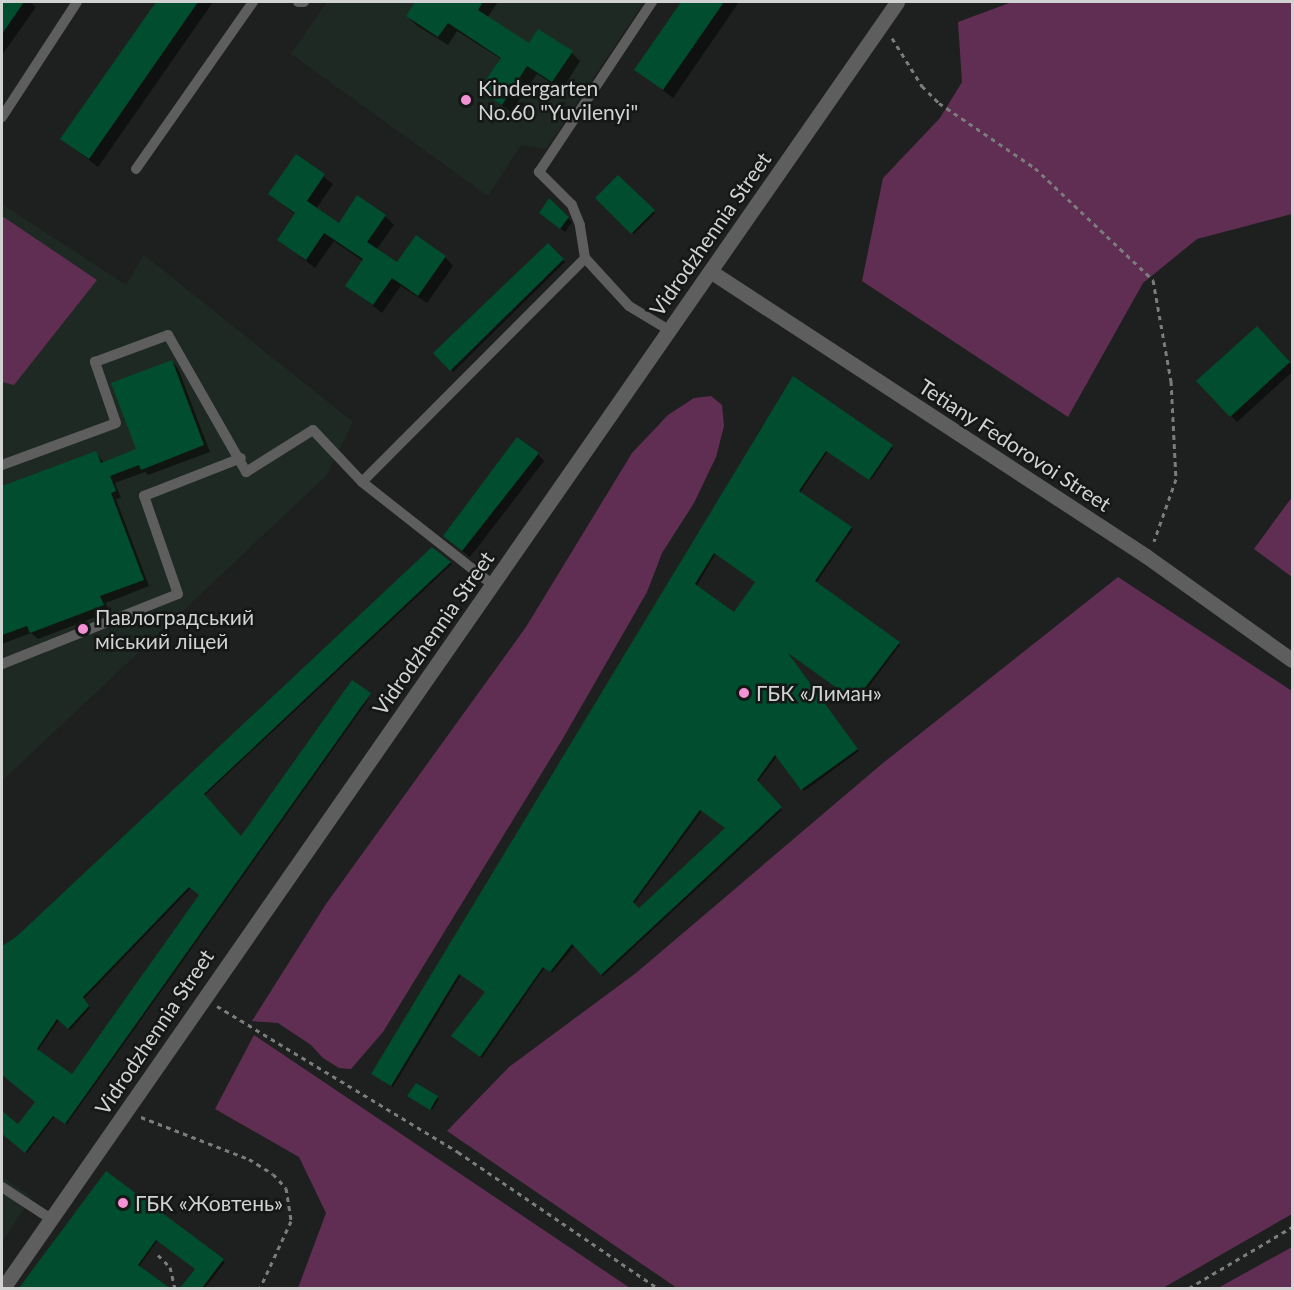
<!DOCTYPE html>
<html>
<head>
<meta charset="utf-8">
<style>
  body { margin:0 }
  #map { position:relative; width:1294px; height:1290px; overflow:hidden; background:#1d201e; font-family:Lato,sans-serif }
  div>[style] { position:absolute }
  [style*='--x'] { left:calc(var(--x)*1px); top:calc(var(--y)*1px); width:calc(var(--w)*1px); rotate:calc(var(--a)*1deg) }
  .built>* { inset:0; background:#1f2923 }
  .green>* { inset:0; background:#602e52 }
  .shadow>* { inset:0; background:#0007 }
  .building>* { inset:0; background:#014d2f }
  .path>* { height:3px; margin-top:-1.5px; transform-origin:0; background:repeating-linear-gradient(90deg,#7b7d7c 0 4.5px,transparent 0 9px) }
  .service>* { height:10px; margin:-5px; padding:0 5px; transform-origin:5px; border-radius:5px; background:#5d5e5d }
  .minor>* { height:15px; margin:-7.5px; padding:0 7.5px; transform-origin:7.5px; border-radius:7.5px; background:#5d5e5d }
  .dots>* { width:16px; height:16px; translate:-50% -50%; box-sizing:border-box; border:3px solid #141715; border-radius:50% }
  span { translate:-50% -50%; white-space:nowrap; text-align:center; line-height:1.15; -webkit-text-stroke:5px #141715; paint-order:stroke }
  .poi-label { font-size:21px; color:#d1d3d2 }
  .left { translate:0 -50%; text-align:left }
  .street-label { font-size:21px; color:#d1d3d2 }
  .frame { position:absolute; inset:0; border:3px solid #d1d3d2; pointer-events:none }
</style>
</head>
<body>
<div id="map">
  <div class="built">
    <i style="clip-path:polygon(327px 2px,644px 2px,546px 149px,521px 145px,488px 196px,291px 54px)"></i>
    <i style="clip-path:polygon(2px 204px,126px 285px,144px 255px,353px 422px,326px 476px,2px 781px)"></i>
    <i style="clip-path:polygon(2px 1177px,32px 1197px,2px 1242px)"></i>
  </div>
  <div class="green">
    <i style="clip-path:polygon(1012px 2px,1292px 2px,1292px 214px,1197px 239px,1143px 283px,1068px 417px,862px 281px,883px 178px,940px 118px,962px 82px,958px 22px)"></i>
    <i style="clip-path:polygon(2px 216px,97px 280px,14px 385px,2px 382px)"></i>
    <i style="clip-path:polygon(711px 396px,722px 405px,724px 426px,716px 457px,694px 503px,662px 553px,647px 592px,562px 740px,383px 1032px,351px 1069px,339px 1068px,323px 1058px,311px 1045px,278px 1023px,252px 1021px,326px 904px,526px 627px,632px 453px,668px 415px,694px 398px)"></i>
    <i style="clip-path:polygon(1292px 497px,1292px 577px,1254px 549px)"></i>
    <i style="clip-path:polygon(1118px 577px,1292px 691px,1292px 1214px,1163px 1288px,677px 1288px,447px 1131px,509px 1067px,636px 973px,883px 763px)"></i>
    <i style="clip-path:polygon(254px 1035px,630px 1288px,298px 1288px,326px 1213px,299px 1157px,215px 1109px)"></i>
    <i style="clip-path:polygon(1292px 1247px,1292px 1288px,1218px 1288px)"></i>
  </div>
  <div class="shadow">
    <i style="clip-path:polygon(2px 2px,30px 2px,36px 7px,2px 55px)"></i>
    <i style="clip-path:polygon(158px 2px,213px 2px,98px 167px,62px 139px)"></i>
    <i style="clip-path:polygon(417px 2px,498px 2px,487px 18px,529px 45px,572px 53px,580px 61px,562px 90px,537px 74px,511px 112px,481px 90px,501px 59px,457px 31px,448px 45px,416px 25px,407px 16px)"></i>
    <i style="clip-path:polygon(683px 2px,739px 2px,673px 98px,636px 69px)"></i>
    <i style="clip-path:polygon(297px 156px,333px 184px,316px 209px,339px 225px,385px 216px,394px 225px,376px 250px,397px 264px,445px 257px,453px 266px,427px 303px,401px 286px,382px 313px,347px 285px,363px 261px,334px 241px,315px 268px,279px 239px,296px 215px,270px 194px)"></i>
    <i style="clip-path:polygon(618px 177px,655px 213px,634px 234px,597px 198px)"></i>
    <i style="clip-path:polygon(550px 201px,572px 222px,565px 232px,545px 217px)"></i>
    <i style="clip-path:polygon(548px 245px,565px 262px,453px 372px,435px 353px)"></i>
    <i style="clip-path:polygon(1263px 334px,1292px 366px,1292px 372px,1237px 422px,1231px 416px)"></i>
    <i style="clip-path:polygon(171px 361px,178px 368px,210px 452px,148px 475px,145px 472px,115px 483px,121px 498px,116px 499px,149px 586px,106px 603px,109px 612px,38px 639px,31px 633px,2px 644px,2px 488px,95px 452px,104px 463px,138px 450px)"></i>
    <i style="clip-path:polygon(evenodd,793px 378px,893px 448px,871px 480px,828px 451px,800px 493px,853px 529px,816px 583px,900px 645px,857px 702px,785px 650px,859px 751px,804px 791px,777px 756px,757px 783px,782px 810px,603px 976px,575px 945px,552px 973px,545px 967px,482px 1058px,453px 1036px,486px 992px,461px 975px,393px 1087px,374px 1075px,793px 378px,716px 553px,757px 583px,734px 614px,696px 587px,716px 553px,793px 378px,702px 811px,727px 829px,639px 910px,633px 905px,702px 811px)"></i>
    <i style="clip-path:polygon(538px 454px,544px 461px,470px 557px,452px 543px)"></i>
    <i style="clip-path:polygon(evenodd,432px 549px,452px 564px,204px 796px,242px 838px,371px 696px,67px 1124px,55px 1116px,27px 1153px,2px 1133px,2px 1113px,19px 1127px,37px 1102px,2px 1075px,2px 1027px,55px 952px,51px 948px,2px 993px,2px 951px,432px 549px,192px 887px,201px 895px,73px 1076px,38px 1050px,59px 1020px,70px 1030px,90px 1008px,84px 999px,192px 887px)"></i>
    <i style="clip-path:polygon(410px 1097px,437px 1097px,439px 1099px,432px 1110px)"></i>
    <i style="clip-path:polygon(106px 1173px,225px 1262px,205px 1288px,182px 1288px,196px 1269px,158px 1240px,138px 1268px,167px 1288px,21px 1288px)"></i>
  </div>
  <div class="building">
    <i style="clip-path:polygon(2px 2px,24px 2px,2px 34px)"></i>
    <i style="clip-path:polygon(156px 2px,198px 2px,89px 159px,60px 139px)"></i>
    <i style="clip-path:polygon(415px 2px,483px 2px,478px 10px,529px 43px,538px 29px,573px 51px,552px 82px,527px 66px,502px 105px,479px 90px,501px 58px,448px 23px,438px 37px,406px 16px)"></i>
    <i style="clip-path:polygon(681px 2px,724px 2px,663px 90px,634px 70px)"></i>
    <i style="clip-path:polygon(296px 154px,325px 174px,307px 201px,339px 223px,357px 195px,386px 215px,367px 242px,397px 262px,416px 235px,446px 256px,418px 296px,392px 278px,373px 305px,345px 286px,363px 259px,324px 233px,306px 260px,277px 240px,295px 213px,268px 194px)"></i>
    <i style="clip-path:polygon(618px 175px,655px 210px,631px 234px,595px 198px)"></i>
    <i style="clip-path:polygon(549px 198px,569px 217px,560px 229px,539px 213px)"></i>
    <i style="clip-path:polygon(548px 243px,564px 259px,450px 371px,433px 353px)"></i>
    <i style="clip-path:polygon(1257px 326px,1290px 362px,1230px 417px,1196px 381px)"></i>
    <i style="clip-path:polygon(172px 360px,204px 445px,141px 470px,139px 465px,110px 476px,116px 491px,111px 493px,144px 580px,100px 596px,104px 605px,30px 633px,27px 626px,2px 635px,2px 486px,96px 451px,101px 463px,136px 449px,111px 383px)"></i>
    <i style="clip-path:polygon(evenodd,793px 376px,893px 445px,869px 480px,826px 451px,799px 491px,852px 527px,815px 581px,900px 642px,855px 701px,788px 653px,858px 749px,801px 790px,775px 755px,757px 780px,782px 807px,601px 975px,572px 944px,550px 972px,543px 967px,480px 1057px,451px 1036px,485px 992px,459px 974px,391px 1086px,371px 1074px,793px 376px,714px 553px,755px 582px,734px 612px,695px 584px,714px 553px,793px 376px,700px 810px,725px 828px,639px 908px,633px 902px,700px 810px)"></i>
    <i style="clip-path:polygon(517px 437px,539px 453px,462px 551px,443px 536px)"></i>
    <i style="clip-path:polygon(evenodd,432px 547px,451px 562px,204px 794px,241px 836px,352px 680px,371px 693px,65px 1124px,53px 1116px,25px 1153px,2px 1134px,2px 1111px,18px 1124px,35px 1102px,2px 1075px,2px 946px,16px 937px,432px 547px,189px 887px,199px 895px,72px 1074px,37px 1049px,57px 1019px,68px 1029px,89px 1006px,83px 997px,189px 887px)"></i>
    <i style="clip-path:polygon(416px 1083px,438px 1096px,430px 1110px,407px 1096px)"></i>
    <i style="clip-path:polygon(106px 1171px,224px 1259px,202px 1288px,180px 1288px,195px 1269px,156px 1240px,138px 1265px,170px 1288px,19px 1288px)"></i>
  </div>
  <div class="path">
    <i style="--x:892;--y:38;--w:57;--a:58"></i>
    <i style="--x:922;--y:86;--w:24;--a:45"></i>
    <i style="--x:939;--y:103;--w:116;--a:34.1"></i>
    <i style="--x:1035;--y:168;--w:163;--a:43.5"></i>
    <i style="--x:1153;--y:280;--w:103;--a:79.9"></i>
    <i style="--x:1171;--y:381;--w:98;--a:87.1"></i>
    <i style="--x:1176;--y:479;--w:66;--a:109.5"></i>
    <i style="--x:217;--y:1006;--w:282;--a:31.2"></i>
    <i style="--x:458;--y:1152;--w:241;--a:34.3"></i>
    <i style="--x:141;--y:1117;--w:116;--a:21.3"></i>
    <i style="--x:249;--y:1159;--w:28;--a:32"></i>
    <i style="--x:273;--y:1174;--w:19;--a:47"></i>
    <i style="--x:286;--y:1188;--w:33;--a:81"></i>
    <i style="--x:291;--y:1221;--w:74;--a:114.8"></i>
    <i style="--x:158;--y:1255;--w:17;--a:45"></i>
    <i style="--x:170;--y:1267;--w:22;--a:77"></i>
    <i style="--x:1189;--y:1288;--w:120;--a:-30.6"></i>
  </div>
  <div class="service">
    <i style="--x:298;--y:2;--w:6;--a:0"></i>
    <i style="--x:2;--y:117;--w:137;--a:-56.9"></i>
    <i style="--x:136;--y:169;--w:204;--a:-55"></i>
    <i style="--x:585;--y:258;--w:33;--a:-99"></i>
    <i style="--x:580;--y:225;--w:22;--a:-112"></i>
    <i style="--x:572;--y:205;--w:47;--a:-135"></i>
    <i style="--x:539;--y:172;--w:204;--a:-56.4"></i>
    <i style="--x:2;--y:465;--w:121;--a:-20.2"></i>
    <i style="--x:116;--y:423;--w:65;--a:-109"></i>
    <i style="--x:95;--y:362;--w:78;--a:-20.3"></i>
    <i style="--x:168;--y:335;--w:158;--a:60.3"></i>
    <i style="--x:246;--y:472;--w:79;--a:-32.1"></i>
    <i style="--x:313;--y:430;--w:71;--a:46.7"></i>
    <i style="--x:362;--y:482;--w:167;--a:38.2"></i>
    <i style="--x:362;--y:482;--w:316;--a:-45.1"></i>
    <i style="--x:585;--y:258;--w:65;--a:47.5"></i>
    <i style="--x:629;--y:306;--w:47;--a:31"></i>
    <i style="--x:2;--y:664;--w:189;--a:-21.7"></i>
    <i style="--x:178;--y:594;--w:104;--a:-109.1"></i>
    <i style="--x:144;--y:496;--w:104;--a:-21.4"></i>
    <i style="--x:2;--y:1187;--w:59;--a:33.1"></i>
  </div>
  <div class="minor">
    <i style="--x:710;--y:271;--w:521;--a:33.17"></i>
    <i style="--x:1146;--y:556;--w:179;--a:35.5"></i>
    <i style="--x:3;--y:1288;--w:1566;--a:-55.19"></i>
  </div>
  <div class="dots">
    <i style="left:466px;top:100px;background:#f391d5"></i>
    <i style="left:83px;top:629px;background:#f391d5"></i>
    <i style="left:744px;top:693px;background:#f391d5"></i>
    <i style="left:123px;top:1203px;background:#f391d5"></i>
  </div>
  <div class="poi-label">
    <span class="left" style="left:478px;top:100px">Kindergarten<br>No.60 "Yuvilenyi"</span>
    <span class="left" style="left:95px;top:629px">Павлоградський<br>міський ліцей</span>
    <span class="left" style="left:756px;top:693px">ГБК «Лиман»</span>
    <span class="left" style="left:135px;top:1203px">ГБК «Жовтень»</span>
  </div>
  <div class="street-label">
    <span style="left:710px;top:234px;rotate:-55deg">Vidrodzhennia Street</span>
    <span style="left:1015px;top:445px;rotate:33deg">Tetiany Fedorovoi Street</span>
    <span style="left:433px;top:633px;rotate:-55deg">Vidrodzhennia Street</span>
    <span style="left:154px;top:1032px;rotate:-56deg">Vidrodzhennia Street</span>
  </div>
  <div class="frame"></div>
</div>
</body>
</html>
